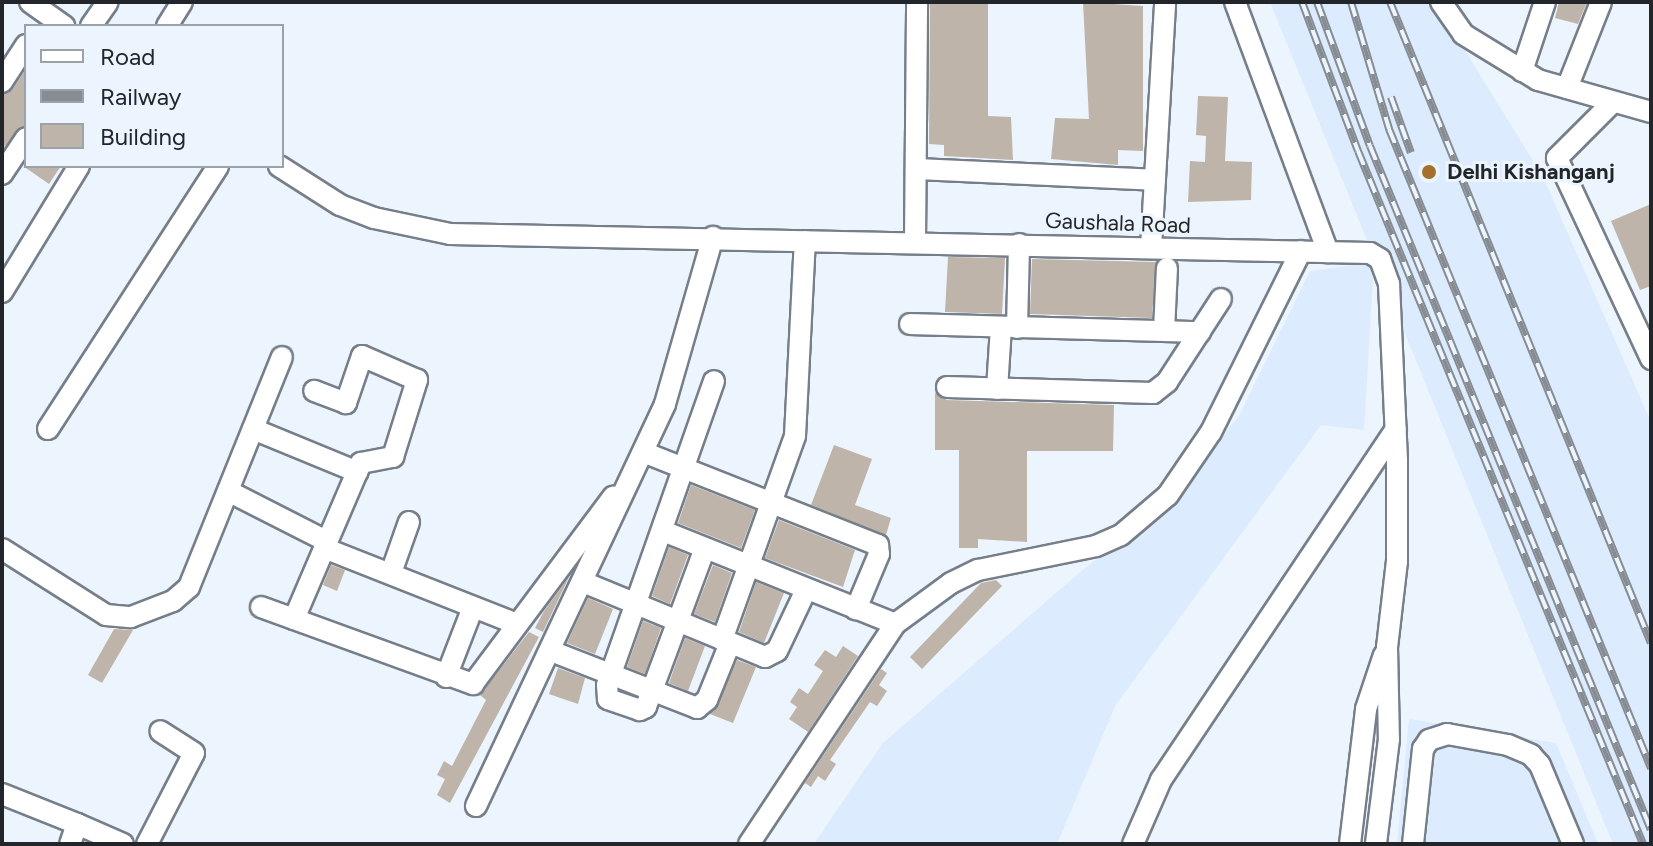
<!DOCTYPE html>
<html>
<head>
<meta charset="utf-8">
<style>
  body { margin:0 }
  #map { position:relative; width:1653px; height:846px; overflow:hidden; background:#ecf4fd; font-family:Figtree,sans-serif }
  div>[style] { position:absolute }
  [style*='--x'] { left:calc(var(--x)*1px); top:calc(var(--y)*1px); width:calc(var(--w)*1px); rotate:calc(var(--a)*1deg) }
  .built>* { inset:0; background:#dcebfd }
  .building>* { inset:0; background:#beb4a9 }
  .roads { filter:drop-shadow(2px 0 #767f89) drop-shadow(-2px 0 #767f89) drop-shadow(0 2px #767f89) drop-shadow(0 -2px #767f89) }
  .minor>* { height:20px; margin:-10px; padding:0 10px; transform-origin:10px; border-radius:10px; background:#fff }
  .rail>* { height:8px; margin-top:-4px; transform-origin:0; background:repeating-linear-gradient(90deg,#ecf4fd 0 15px,#868c92 0 30px); box-sizing:border-box; border-block:2px solid #868c92 }
  .dots>* { width:22px; height:22px; translate:-50% -50%; box-sizing:border-box; border:4px solid #ecf4fd; border-radius:50% }
  span { translate:-50% -50%; white-space:nowrap; text-align:center; line-height:1.15; -webkit-text-stroke:6px #ecf4fd; paint-order:stroke }
  .poi-label { font-size:22px; color:#22262a; font-weight:700 }
  .left { translate:0 -50%; text-align:left }
  .street-label { font-size:22px; color:#22262a }
  .frame { position:absolute; inset:0; border:4px solid #22262a; pointer-events:none }
  .legend { position:absolute; left:24px; top:24px; width:260px; height:144px; box-sizing:border-box; background:#ecf4fd; border:2px solid #9ba2a9; margin:0; padding:10px 14px; list-style:none; font-size:24px; color:#22262a }
  .legend li { display:flex; align-items:center; gap:16px; height:40px }
  .legend b { width:40px; border:2px solid #9ba2a9 }
</style>
</head>
<body>
<div id="map">
  <div class="built">
    <i style="clip-path:polygon(1270px 2px,1435px 2px,1543px 177px,1651px 422px,1651px 844px,1613px 844px)"></i>
    <i style="clip-path:polygon(1369px 263px,1373px 280px,1364px 430px,1321px 425px,1115px 706px,1057px 844px,814px 844px,882px 744px,1079px 573px,1161px 510px,1239px 416px,1310px 271px)"></i>
    <i style="clip-path:polygon(1409px 719px,1556px 743px,1598px 844px,1397px 844px)"></i>
  </div>
  <div class="building">
    <i style="clip-path:polygon(988px 2px,988px 116px,1011px 117px,1013px 160px,944px 156px,944px 145px,929px 144px,930px 4px)"></i>
    <i style="clip-path:polygon(1083px 2px,1143px 6px,1143px 151px,1118px 150px,1118px 165px,1051px 159px,1055px 118px,1089px 119px)"></i>
    <i style="clip-path:polygon(1559px 2px,1587px 2px,1578px 24px,1555px 18px)"></i>
    <i style="clip-path:polygon(26px 69px,26px 125px,3px 148px,2px 95px,12px 90px)"></i>
    <i style="clip-path:polygon(1198px 96px,1228px 97px,1225px 161px,1252px 162px,1251px 200px,1188px 202px,1190px 161px,1205px 162px,1206px 136px,1196px 135px)"></i>
    <i style="clip-path:polygon(23px 166px,61px 166px,49px 184px)"></i>
    <i style="clip-path:polygon(1651px 204px,1651px 286px,1640px 290px,1611px 221px)"></i>
    <i style="clip-path:polygon(948px 257px,1005px 258px,1002px 314px,945px 312px)"></i>
    <i style="clip-path:polygon(1032px 259px,1156px 262px,1152px 318px,1030px 314px)"></i>
    <i style="clip-path:polygon(935px 393px,947px 400px,1114px 405px,1113px 451px,1027px 451px,1027px 542px,978px 539px,978px 548px,959px 548px,959px 450px,935px 450px)"></i>
    <i style="clip-path:polygon(834px 445px,872px 459px,855px 505px,891px 518px,886px 535px,811px 505px)"></i>
    <i style="clip-path:polygon(691px 485px,755px 510px,741px 548px,678px 523px)"></i>
    <i style="clip-path:polygon(779px 520px,855px 550px,843px 587px,765px 558px)"></i>
    <i style="clip-path:polygon(669px 547px,688px 555px,670px 604px,652px 596px)"></i>
    <i style="clip-path:polygon(331px 565px,345px 570px,337px 591px,323px 585px)"></i>
    <i style="clip-path:polygon(713px 565px,732px 573px,715px 622px,694px 614px)"></i>
    <i style="clip-path:polygon(569px 577px,543px 632px,535px 628px,544px 611px)"></i>
    <i style="clip-path:polygon(996px 580px,1002px 586px,922px 669px,910px 657px,981px 583px)"></i>
    <i style="clip-path:polygon(756px 582px,784px 593px,764px 643px,739px 632px)"></i>
    <i style="clip-path:polygon(588px 598px,613px 609px,595px 654px,567px 643px)"></i>
    <i style="clip-path:polygon(643px 621px,661px 628px,645px 674px,627px 667px)"></i>
    <i style="clip-path:polygon(114px 629px,133px 630px,102px 683px,88px 675px)"></i>
    <i style="clip-path:polygon(529px 632px,539px 637px,450px 803px,437px 795px,445px 779px,437px 775px,444px 761px,452px 766px,486px 700px,480px 695px)"></i>
    <i style="clip-path:polygon(685px 638px,705px 646px,688px 691px,669px 683px)"></i>
    <i style="clip-path:polygon(843px 646px,858px 656px,808px 732px,789px 719px,797px 707px,790px 702px,799px 688px,808px 694px,823px 671px,814px 665px,825px 650px,836px 657px)"></i>
    <i style="clip-path:polygon(737px 660px,756px 667px,733px 723px,710px 714px)"></i>
    <i style="clip-path:polygon(558px 668px,585px 678px,578px 704px,549px 694px)"></i>
    <i style="clip-path:polygon(881px 669px,887px 673px,879px 685px,887px 691px,877px 706px,870px 702px,830px 760px,836px 764px,825px 781px,818px 776px,811px 787px,805px 783px)"></i>
  </div>
  <div class="roads">
    <div class="minor">
      <i style="--x:30;--y:2;--w:42;--a:35.2"></i>
      <i style="--x:1235;--y:2;--w:267;--a:69.6"></i>
      <i style="--x:1441;--y:2;--w:39;--a:55"></i>
      <i style="--x:1463;--y:34;--w:88;--a:31.5"></i>
      <i style="--x:1538;--y:80;--w:117;--a:15.8"></i>
      <i style="--x:91;--y:26;--w:29;--a:-55"></i>
      <i style="--x:167;--y:26;--w:28;--a:-58"></i>
      <i style="--x:1522;--y:71;--w:73;--a:-71.6"></i>
      <i style="--x:2;--y:82;--w:44;--a:-57"></i>
      <i style="--x:1567;--y:88;--w:92;--a:-68.4"></i>
      <i style="--x:1612;--y:103;--w:78;--a:135"></i>
      <i style="--x:1557;--y:158;--w:222;--a:64.9"></i>
      <i style="--x:279;--y:166;--w:72;--a:32.6"></i>
      <i style="--x:340;--y:205;--w:36;--a:21"></i>
      <i style="--x:374;--y:218;--w:78;--a:11.9"></i>
      <i style="--x:450;--y:234;--w:920;--a:1.18"></i>
      <i style="--x:1370;--y:253;--w:12;--a:31"></i>
      <i style="--x:1380;--y:259;--w:27;--a:70"></i>
      <i style="--x:1389;--y:284;--w:177;--a:87.4"></i>
      <i style="--x:1397;--y:461;--w:100;--a:90"></i>
      <i style="--x:1397;--y:561;--w:87;--a:96.6"></i>
      <i style="--x:1387;--y:647;--w:92;--a:88.8"></i>
      <i style="--x:1389;--y:739;--w:106;--a:97.1"></i>
      <i style="--x:916;--y:169;--w:239;--a:2.6"></i>
      <i style="--x:2;--y:174;--w:43;--a:-56.3"></i>
      <i style="--x:915;--y:241;--w:239;--a:-89.5"></i>
      <i style="--x:1151;--y:248;--w:246;--a:-86.7"></i>
      <i style="--x:2;--y:292;--w:148;--a:-58.6"></i>
      <i style="--x:910;--y:324;--w:290;--a:1.6"></i>
      <i style="--x:1017;--y:328;--w:84;--a:-88.6"></i>
      <i style="--x:1164;--y:331;--w:63;--a:-87.3"></i>
      <i style="--x:947;--y:387;--w:206;--a:1.7"></i>
      <i style="--x:1153;--y:393;--w:18;--a:-38"></i>
      <i style="--x:1167;--y:382;--w:99;--a:-57"></i>
      <i style="--x:997;--y:389;--w:62;--a:-86.3"></i>
      <i style="--x:48;--y:429;--w:313;--a:-57.1"></i>
      <i style="--x:253;--y:429;--w:113;--a:22.3"></i>
      <i style="--x:643;--y:452;--w:253;--a:21.6"></i>
      <i style="--x:878;--y:545;--w:9;--a:84"></i>
      <i style="--x:879;--y:554;--w:60;--a:112.7"></i>
      <i style="--x:228;--y:491;--w:110;--a:27"></i>
      <i style="--x:663;--y:531;--w:250;--a:21.8"></i>
      <i style="--x:324;--y:548;--w:207;--a:21.5"></i>
      <i style="--x:705;--y:548;--w:170;--a:110.4"></i>
      <i style="--x:646;--y:707;--w:7;--a:153"></i>
      <i style="--x:640;--y:710;--w:34;--a:-161"></i>
      <i style="--x:608;--y:699;--w:14;--a:-94"></i>
      <i style="--x:607;--y:685;--w:322;--a:-70.6"></i>
      <i style="--x:2;--y:549;--w:123;--a:32.4"></i>
      <i style="--x:106;--y:615;--w:25;--a:5"></i>
      <i style="--x:131;--y:617;--w:45;--a:-20.9"></i>
      <i style="--x:173;--y:601;--w:21;--a:-41"></i>
      <i style="--x:189;--y:587;--w:248;--a:-68"></i>
      <i style="--x:391;--y:573;--w:54;--a:-70.6"></i>
      <i style="--x:583;--y:582;--w:197;--a:22.4"></i>
      <i style="--x:765;--y:657;--w:13;--a:-27"></i>
      <i style="--x:777;--y:651;--w:68;--a:-64.6"></i>
      <i style="--x:261;--y:607;--w:226;--a:20"></i>
      <i style="--x:473;--y:684;--w:234;--a:-53.2"></i>
      <i style="--x:294;--y:619;--w:170;--a:-66.8"></i>
      <i style="--x:361;--y:463;--w:33;--a:-11"></i>
      <i style="--x:393;--y:457;--w:81;--a:-72.7"></i>
      <i style="--x:417;--y:380;--w:60;--a:-156.4"></i>
      <i style="--x:362;--y:356;--w:50;--a:108.8"></i>
      <i style="--x:346;--y:403;--w:34;--a:-159"></i>
      <i style="--x:722;--y:640;--w:217;--a:-70.3"></i>
      <i style="--x:795;--y:436;--w:195;--a:-87.1"></i>
      <i style="--x:551;--y:651;--w:157;--a:21.3"></i>
      <i style="--x:697;--y:708;--w:13;--a:-39"></i>
      <i style="--x:707;--y:700;--w:61;--a:-68"></i>
      <i style="--x:446;--y:677;--w:75;--a:-68.9"></i>
      <i style="--x:2;--y:794;--w:81;--a:21.8"></i>
      <i style="--x:77;--y:824;--w:21;--a:109"></i>
      <i style="--x:476;--y:806;--w:444;--a:-64.8"></i>
      <i style="--x:665;--y:404;--w:174;--a:-74"></i>
      <i style="--x:77;--y:824;--w:50;--a:23.5"></i>
      <i style="--x:147;--y:844;--w:102;--a:-62.7"></i>
      <i style="--x:194;--y:753;--w:40;--a:-147.1"></i>
      <i style="--x:749;--y:844;--w:264;--a:-56.4"></i>
      <i style="--x:895;--y:624;--w:69;--a:-36.2"></i>
      <i style="--x:951;--y:583;--w:30;--a:-26"></i>
      <i style="--x:978;--y:570;--w:120;--a:-11.5"></i>
      <i style="--x:1096;--y:546;--w:27;--a:-24"></i>
      <i style="--x:1121;--y:535;--w:62;--a:-40.4"></i>
      <i style="--x:1168;--y:495;--w:76;--a:-55.7"></i>
      <i style="--x:1211;--y:432;--w:202;--a:-63.6"></i>
      <i style="--x:1133;--y:844;--w:70;--a:-66.4"></i>
      <i style="--x:1161;--y:780;--w:422;--a:-56.2"></i>
      <i style="--x:1350;--y:844;--w:136;--a:-83.2"></i>
      <i style="--x:1366;--y:709;--w:57;--a:-71.6"></i>
      <i style="--x:1413;--y:844;--w:96;--a:-84"></i>
      <i style="--x:1423;--y:749;--w:11;--a:-56"></i>
      <i style="--x:1429;--y:740;--w:19;--a:-18"></i>
      <i style="--x:1447;--y:734;--w:62;--a:10.2"></i>
      <i style="--x:1508;--y:745;--w:25;--a:23"></i>
      <i style="--x:1531;--y:755;--w:13;--a:48"></i>
      <i style="--x:1540;--y:765;--w:86;--a:67.3"></i>
    </div>
  </div>
  <div class="rail">
    <i style="--x:1302;--y:2;--w:159;--a:69.4"></i>
    <i style="--x:1358;--y:151;--w:749;--a:67.64"></i>
    <i style="--x:1317;--y:2;--w:153;--a:69.8"></i>
    <i style="--x:1370;--y:146;--w:739;--a:67.67"></i>
    <i style="--x:1351;--y:2;--w:133;--a:73.3"></i>
    <i style="--x:1389;--y:129;--w:691;--a:67.71"></i>
    <i style="--x:1390;--y:2;--w:692;--a:67.85"></i>
    <i style="--x:1391;--y:97;--w:59;--a:70.3"></i>
  </div>
  <div class="dots">
    <i style="left:1429px;top:172px;background:#a66f2b"></i>
  </div>
  <div class="poi-label">
    <span class="left" style="left:1447px;top:172px">Delhi Kishanganj</span>
  </div>
  <div class="street-label">
    <span style="left:1118px;top:223px;rotate:2deg">Gaushala Road</span>
  </div>
  <div class="frame"></div>
  <ul class="legend">
  <li><b style="height:10px;background:#fff"></b>Road</li>
  <li><b style="height:10px;background:#868c92"></b>Railway</li>
  <li><b style="height:22px;background:#beb4a9"></b>Building</li>
  </ul>
</div>
</body>
</html>
